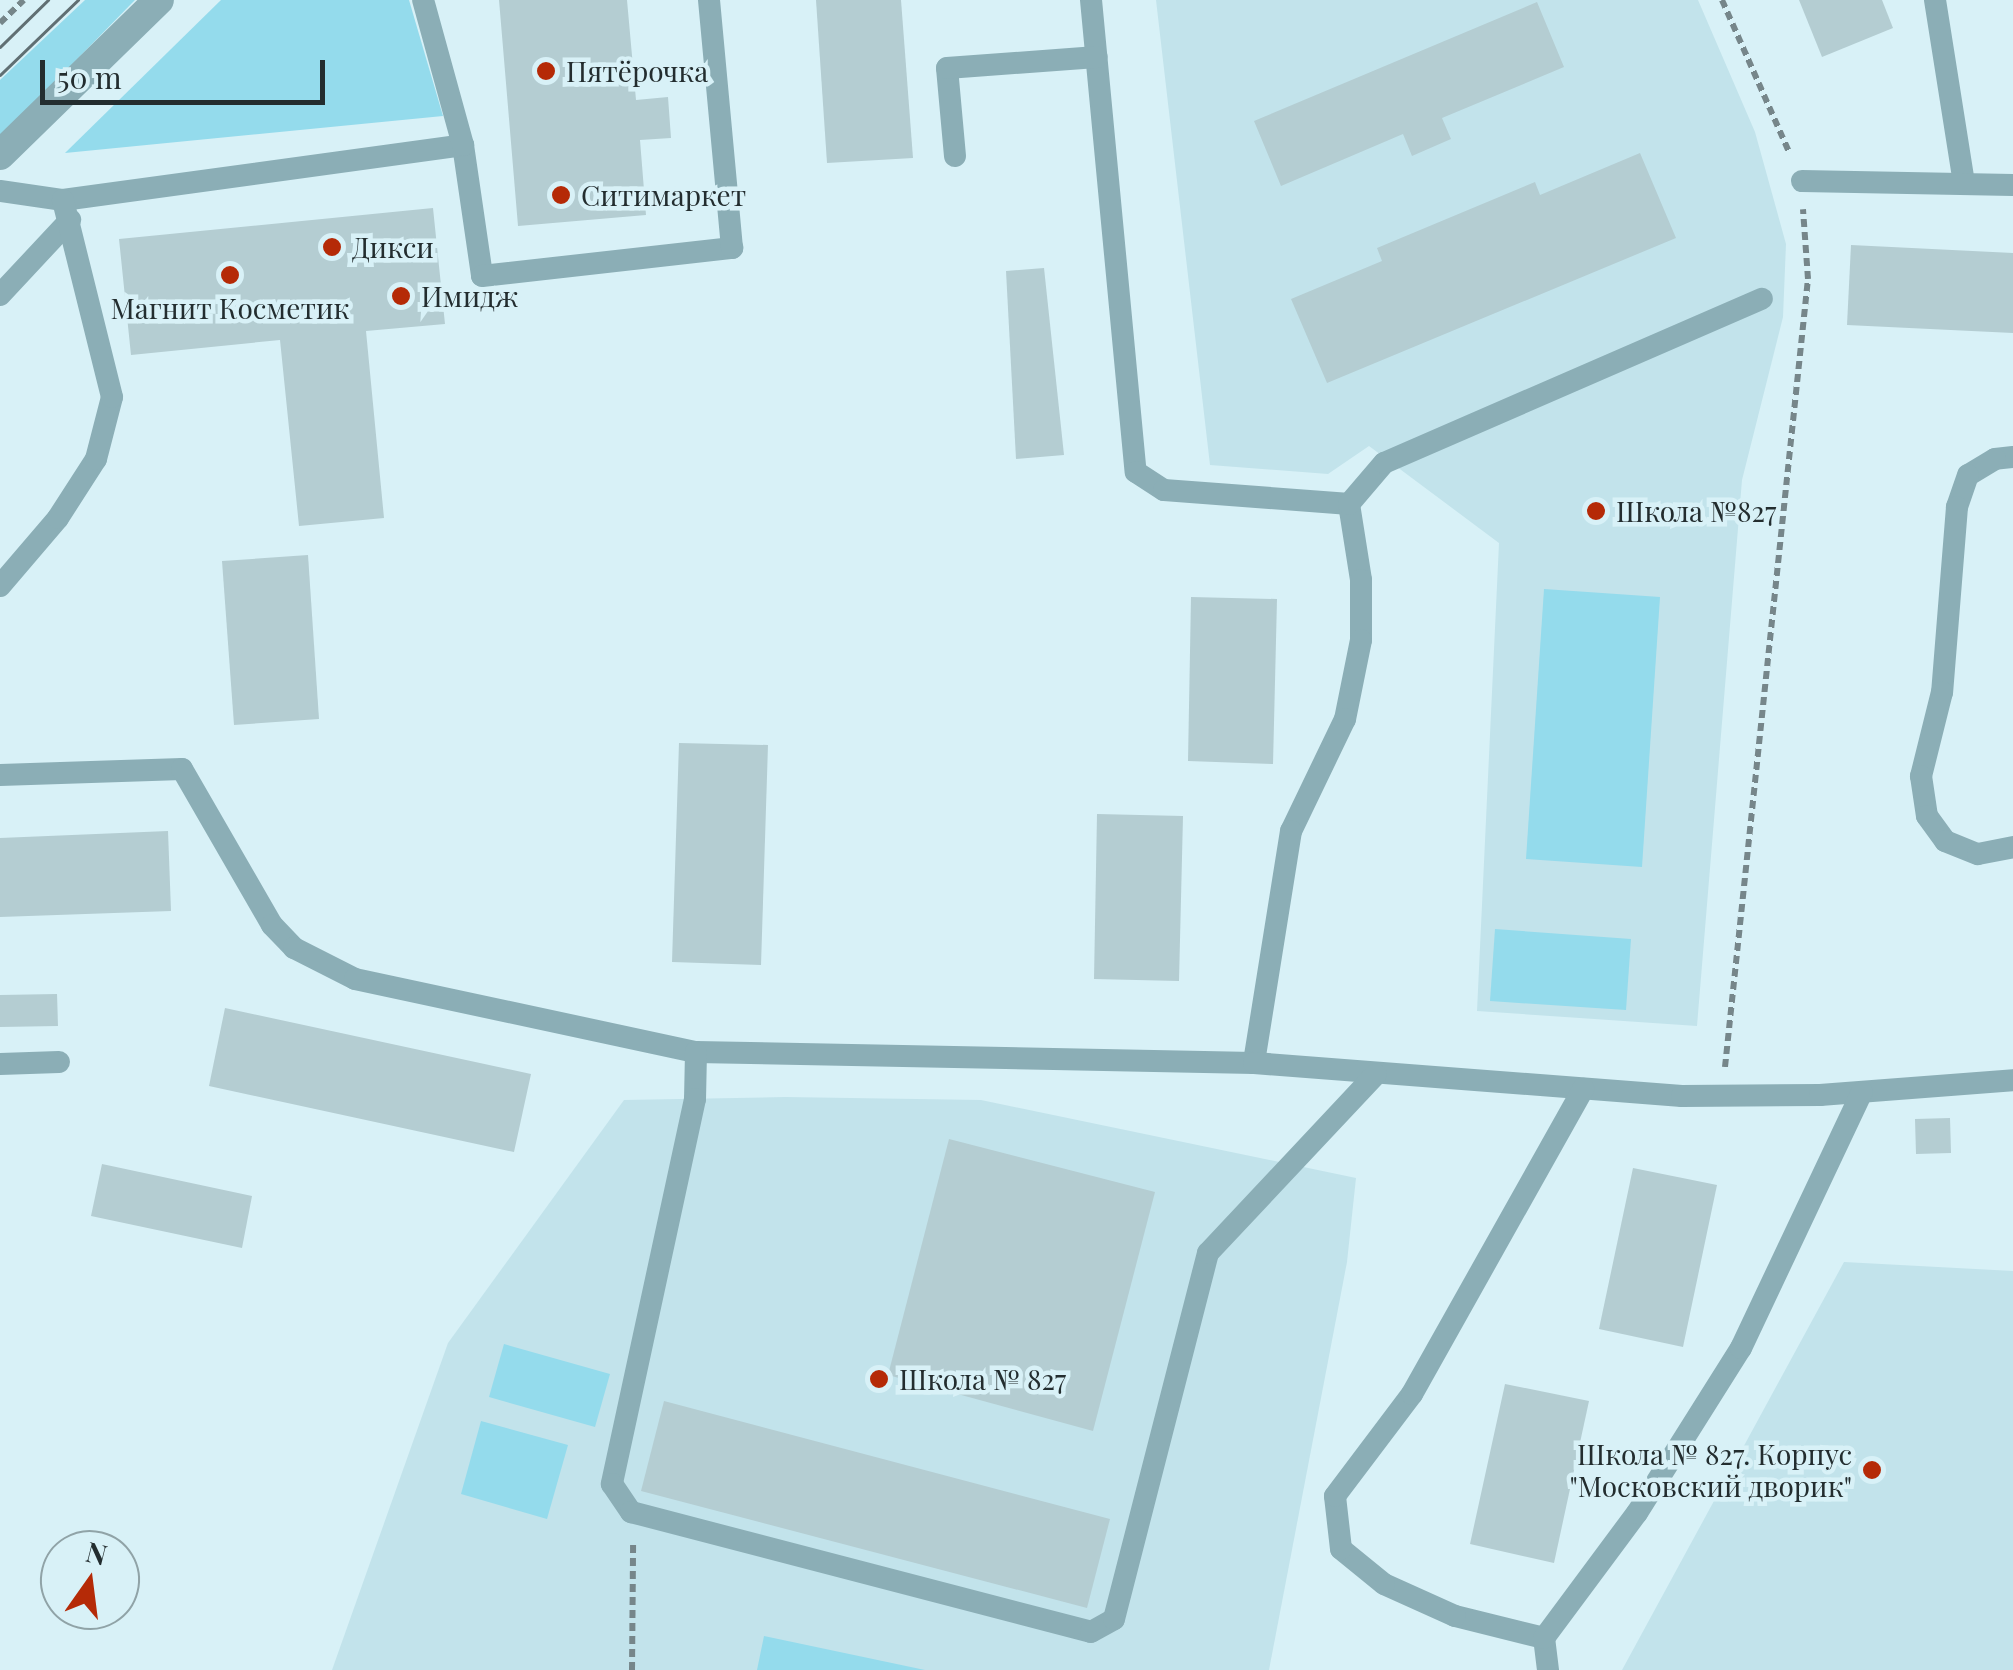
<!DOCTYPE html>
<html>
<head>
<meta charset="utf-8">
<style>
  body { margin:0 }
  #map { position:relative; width:2013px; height:1670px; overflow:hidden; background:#d8f1f7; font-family:"Playfair Display",serif }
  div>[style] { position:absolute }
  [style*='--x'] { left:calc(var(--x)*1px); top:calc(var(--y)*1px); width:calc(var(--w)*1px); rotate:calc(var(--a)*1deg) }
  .built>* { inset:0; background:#c2e3eb }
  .green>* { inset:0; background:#94dbec }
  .building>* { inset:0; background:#b4cdd2 }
  .path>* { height:6px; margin-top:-3px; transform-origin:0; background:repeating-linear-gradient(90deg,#76868a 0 8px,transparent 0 13px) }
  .lane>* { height:22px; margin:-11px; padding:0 11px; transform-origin:11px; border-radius:11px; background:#8baeb6 }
  .street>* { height:30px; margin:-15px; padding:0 15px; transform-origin:15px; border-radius:15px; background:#8baeb6 }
  .tram>* { height:2.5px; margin:-1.25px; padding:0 1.25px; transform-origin:1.25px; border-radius:1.25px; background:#606f73 }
  .dots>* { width:28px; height:28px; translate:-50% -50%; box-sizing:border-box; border:5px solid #d8f1f7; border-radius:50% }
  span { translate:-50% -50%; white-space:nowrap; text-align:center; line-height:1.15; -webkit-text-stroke:9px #d8f1f7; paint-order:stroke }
  .poi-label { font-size:28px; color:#232d2f }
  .left { translate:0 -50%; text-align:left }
  .right { translate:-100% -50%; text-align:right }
  .north { position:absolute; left:40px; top:1530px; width:100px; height:100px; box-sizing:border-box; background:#d8f1f7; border:2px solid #90a3a7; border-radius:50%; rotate:14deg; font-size:28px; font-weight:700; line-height:40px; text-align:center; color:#232d2f }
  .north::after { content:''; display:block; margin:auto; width:35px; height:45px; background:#b52a07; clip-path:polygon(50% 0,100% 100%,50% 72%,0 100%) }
  .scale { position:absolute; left:40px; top:60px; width:285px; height:45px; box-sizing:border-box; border:5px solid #232d2f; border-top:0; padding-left:12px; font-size:30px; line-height:35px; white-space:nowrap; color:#232d2f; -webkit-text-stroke:8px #d8f1f7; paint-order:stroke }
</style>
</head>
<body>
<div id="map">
  <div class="built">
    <i style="clip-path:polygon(1156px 0,1698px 0,1755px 132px,1786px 244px,1783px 317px,1742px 480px,1697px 1026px,1477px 1011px,1499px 543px,1369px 446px,1328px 474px,1210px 465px)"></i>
    <i style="clip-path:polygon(785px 1097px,981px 1100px,1356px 1178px,1347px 1262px,1269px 1670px,332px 1670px,448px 1343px,624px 1100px)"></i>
    <i style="clip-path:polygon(1844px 1262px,2013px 1271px,2013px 1670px,1622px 1670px)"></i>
  </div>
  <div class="green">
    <i style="clip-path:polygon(85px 0,135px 0,0 138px,0 80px)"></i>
    <i style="clip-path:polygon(221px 0,409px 0,443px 116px,65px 153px)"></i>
    <i style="clip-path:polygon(1544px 589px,1660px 597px,1642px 867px,1526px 859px)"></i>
    <i style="clip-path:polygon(1495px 929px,1631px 939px,1626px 1010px,1490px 1001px)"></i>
    <i style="clip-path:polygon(504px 1344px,610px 1374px,595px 1427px,489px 1397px)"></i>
    <i style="clip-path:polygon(481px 1421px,568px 1445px,547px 1519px,461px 1494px)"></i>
    <i style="clip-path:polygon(764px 1636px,925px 1670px,757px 1670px)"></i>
  </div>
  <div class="building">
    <i style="clip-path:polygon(499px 0,627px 0,636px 100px,668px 97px,671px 138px,640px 140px,646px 215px,518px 226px)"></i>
    <i style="clip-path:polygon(816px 0,901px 0,913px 158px,827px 163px)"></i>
    <i style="clip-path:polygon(1799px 0,1882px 0,1893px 28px,1822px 57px)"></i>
    <i style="clip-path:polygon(1537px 2px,1564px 67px,1442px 118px,1451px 139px,1412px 156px,1403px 134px,1281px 186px,1254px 121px)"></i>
    <i style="clip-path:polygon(1640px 153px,1676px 238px,1327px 383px,1291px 299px,1382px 261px,1377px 248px,1535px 182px,1540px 195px)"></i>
    <i style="clip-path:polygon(433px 208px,445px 324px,366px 331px,384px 518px,299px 526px,280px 340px,131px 355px,119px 239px)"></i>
    <i style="clip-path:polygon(1851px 245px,2013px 253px,2013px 333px,1847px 325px)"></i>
    <i style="clip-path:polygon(1044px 268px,1064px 455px,1016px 459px,1006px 271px)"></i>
    <i style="clip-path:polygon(308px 555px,319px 719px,234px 725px,222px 561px)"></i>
    <i style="clip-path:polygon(1191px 597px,1277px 599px,1273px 764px,1188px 761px)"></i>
    <i style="clip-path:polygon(679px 743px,768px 745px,761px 965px,672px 962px)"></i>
    <i style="clip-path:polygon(1097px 814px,1183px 816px,1179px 981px,1094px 979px)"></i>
    <i style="clip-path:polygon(168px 831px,171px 911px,0 917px,0 838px)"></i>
    <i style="clip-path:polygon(57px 994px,58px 1026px,0 1027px,0 995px)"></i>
    <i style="clip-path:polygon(225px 1008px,531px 1074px,514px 1152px,209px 1086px)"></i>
    <i style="clip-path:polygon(1950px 1118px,1951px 1153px,1916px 1154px,1915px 1119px)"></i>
    <i style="clip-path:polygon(949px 1139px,1155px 1192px,1093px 1431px,888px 1375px)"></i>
    <i style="clip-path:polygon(102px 1164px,252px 1196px,242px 1248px,91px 1216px)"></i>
    <i style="clip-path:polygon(1633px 1168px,1717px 1185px,1683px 1347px,1599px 1329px)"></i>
    <i style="clip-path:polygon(1505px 1384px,1589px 1401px,1554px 1563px,1470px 1544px)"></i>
    <i style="clip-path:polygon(664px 1401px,1110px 1519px,1087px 1608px,641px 1491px)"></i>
  </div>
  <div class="path">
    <i style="--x:1722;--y:0;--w:168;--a:66.2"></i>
    <i style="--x:0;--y:23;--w:33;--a:-44"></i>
    <i style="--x:1725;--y:1067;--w:792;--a:-83.99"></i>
    <i style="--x:1808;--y:279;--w:70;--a:-94.1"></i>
    <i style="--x:632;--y:1670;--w:127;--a:-89.5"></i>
  </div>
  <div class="lane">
    <i style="--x:1091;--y:0;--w:474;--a:84.6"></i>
    <i style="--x:1136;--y:472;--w:33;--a:33"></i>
    <i style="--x:1164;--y:490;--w:186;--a:4.3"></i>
    <i style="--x:1349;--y:504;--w:77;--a:81"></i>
    <i style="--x:1361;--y:580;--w:60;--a:90"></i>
    <i style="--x:1361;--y:640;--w:81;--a:101.4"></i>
    <i style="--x:1345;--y:719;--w:124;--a:115.7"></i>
    <i style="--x:1291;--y:831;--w:235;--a:99.1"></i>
    <i style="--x:1935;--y:0;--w:185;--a:81"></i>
    <i style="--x:463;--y:145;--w:132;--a:81.7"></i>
    <i style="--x:482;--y:276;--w:252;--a:-6.4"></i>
    <i style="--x:732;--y:248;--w:249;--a:-95.3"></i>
    <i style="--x:955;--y:156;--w:88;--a:-95.2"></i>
    <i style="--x:947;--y:68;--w:150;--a:-4.2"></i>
    <i style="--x:1802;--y:181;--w:211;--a:1.1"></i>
    <i style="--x:0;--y:191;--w:64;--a:8.1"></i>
    <i style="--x:63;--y:200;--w:404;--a:-7.8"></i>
    <i style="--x:463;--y:145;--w:150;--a:-105.4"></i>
    <i style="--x:0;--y:295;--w:103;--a:-47"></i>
    <i style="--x:2013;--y:457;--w:18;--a:174"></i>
    <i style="--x:1995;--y:459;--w:31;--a:149"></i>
    <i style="--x:1968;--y:475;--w:34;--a:109"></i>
    <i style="--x:1957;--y:507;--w:186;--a:94.6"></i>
    <i style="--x:1942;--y:692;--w:87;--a:104"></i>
    <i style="--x:1921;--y:776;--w:40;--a:81.5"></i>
    <i style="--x:1927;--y:816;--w:31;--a:54"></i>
    <i style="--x:1945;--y:841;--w:35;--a:22"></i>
    <i style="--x:1978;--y:854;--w:36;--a:-11"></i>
    <i style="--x:1349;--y:504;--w:54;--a:-49.5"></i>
    <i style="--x:1384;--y:463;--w:412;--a:-23.5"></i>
    <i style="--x:0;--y:586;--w:89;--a:-49.5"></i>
    <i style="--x:58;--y:518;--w:70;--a:-57.2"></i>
    <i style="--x:96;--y:459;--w:64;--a:-75.5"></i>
    <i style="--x:112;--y:397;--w:203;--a:-104"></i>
    <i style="--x:0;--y:775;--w:182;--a:-1.9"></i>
    <i style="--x:182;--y:769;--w:180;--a:60"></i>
    <i style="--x:272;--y:925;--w:32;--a:46"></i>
    <i style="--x:294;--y:948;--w:68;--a:26.9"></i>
    <i style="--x:355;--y:979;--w:349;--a:12.1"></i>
    <i style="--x:696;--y:1052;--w:558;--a:1.13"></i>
    <i style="--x:1254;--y:1063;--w:429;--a:4.4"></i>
    <i style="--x:1682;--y:1096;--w:138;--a:-0.4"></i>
    <i style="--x:1820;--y:1095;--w:194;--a:-4.4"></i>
    <i style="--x:696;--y:1052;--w:47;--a:91.2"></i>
    <i style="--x:695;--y:1099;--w:394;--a:102.2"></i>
    <i style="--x:612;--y:1484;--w:34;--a:56"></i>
    <i style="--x:631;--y:1512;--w:475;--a:14.6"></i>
    <i style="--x:1091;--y:1632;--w:26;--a:-29"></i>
    <i style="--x:1114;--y:1619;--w:378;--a:-75.6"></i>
    <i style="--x:1208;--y:1253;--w:245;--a:-46.8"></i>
    <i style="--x:0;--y:1064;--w:59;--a:-1.9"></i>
    <i style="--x:1544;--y:1638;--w:92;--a:-166.1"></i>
    <i style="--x:1455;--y:1616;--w:78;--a:-155.7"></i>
    <i style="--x:1384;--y:1584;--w:55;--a:-140.9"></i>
    <i style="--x:1341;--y:1549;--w:53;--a:-96.5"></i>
    <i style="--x:1335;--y:1496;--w:128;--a:-53"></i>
    <i style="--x:1412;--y:1394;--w:350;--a:-60.7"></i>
    <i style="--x:1548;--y:1670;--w:32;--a:-97"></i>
    <i style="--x:1544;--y:1638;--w:156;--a:-53.4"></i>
    <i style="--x:1637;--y:1513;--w:195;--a:-57.8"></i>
    <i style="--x:1741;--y:1348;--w:283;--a:-64.7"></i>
  </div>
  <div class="street">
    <i style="--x:0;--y:155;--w:222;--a:-44.3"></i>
  </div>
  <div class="tram">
    <i style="--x:0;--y:47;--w:67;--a:-44.4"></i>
    <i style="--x:0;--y:75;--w:108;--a:-43.9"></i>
  </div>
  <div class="dots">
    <i style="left:546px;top:71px;background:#b52a07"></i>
    <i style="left:561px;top:195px;background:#b52a07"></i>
    <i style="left:332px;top:247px;background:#b52a07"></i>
    <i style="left:230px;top:275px;background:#b52a07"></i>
    <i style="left:401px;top:296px;background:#b52a07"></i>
    <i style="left:1596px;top:511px;background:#b52a07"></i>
    <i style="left:879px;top:1379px;background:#b52a07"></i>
    <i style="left:1872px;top:1470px;background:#b52a07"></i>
  </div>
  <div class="poi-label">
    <span class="left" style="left:566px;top:71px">Пятёрочка</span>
    <span class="left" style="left:581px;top:195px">Ситимаркет</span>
    <span class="left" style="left:352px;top:247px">Дикси</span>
    <span class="left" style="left:421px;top:296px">Имидж</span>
    <span style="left:230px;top:308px">Магнит Косметик</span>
    <span class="left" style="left:1616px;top:511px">Школа №827</span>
    <span class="left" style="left:899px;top:1379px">Школа № 827</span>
    <span class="right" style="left:1852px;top:1470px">Школа № 827. Корпус<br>"Московский дворик"</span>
  </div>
  <div class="north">N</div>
  <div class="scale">50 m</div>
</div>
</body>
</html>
